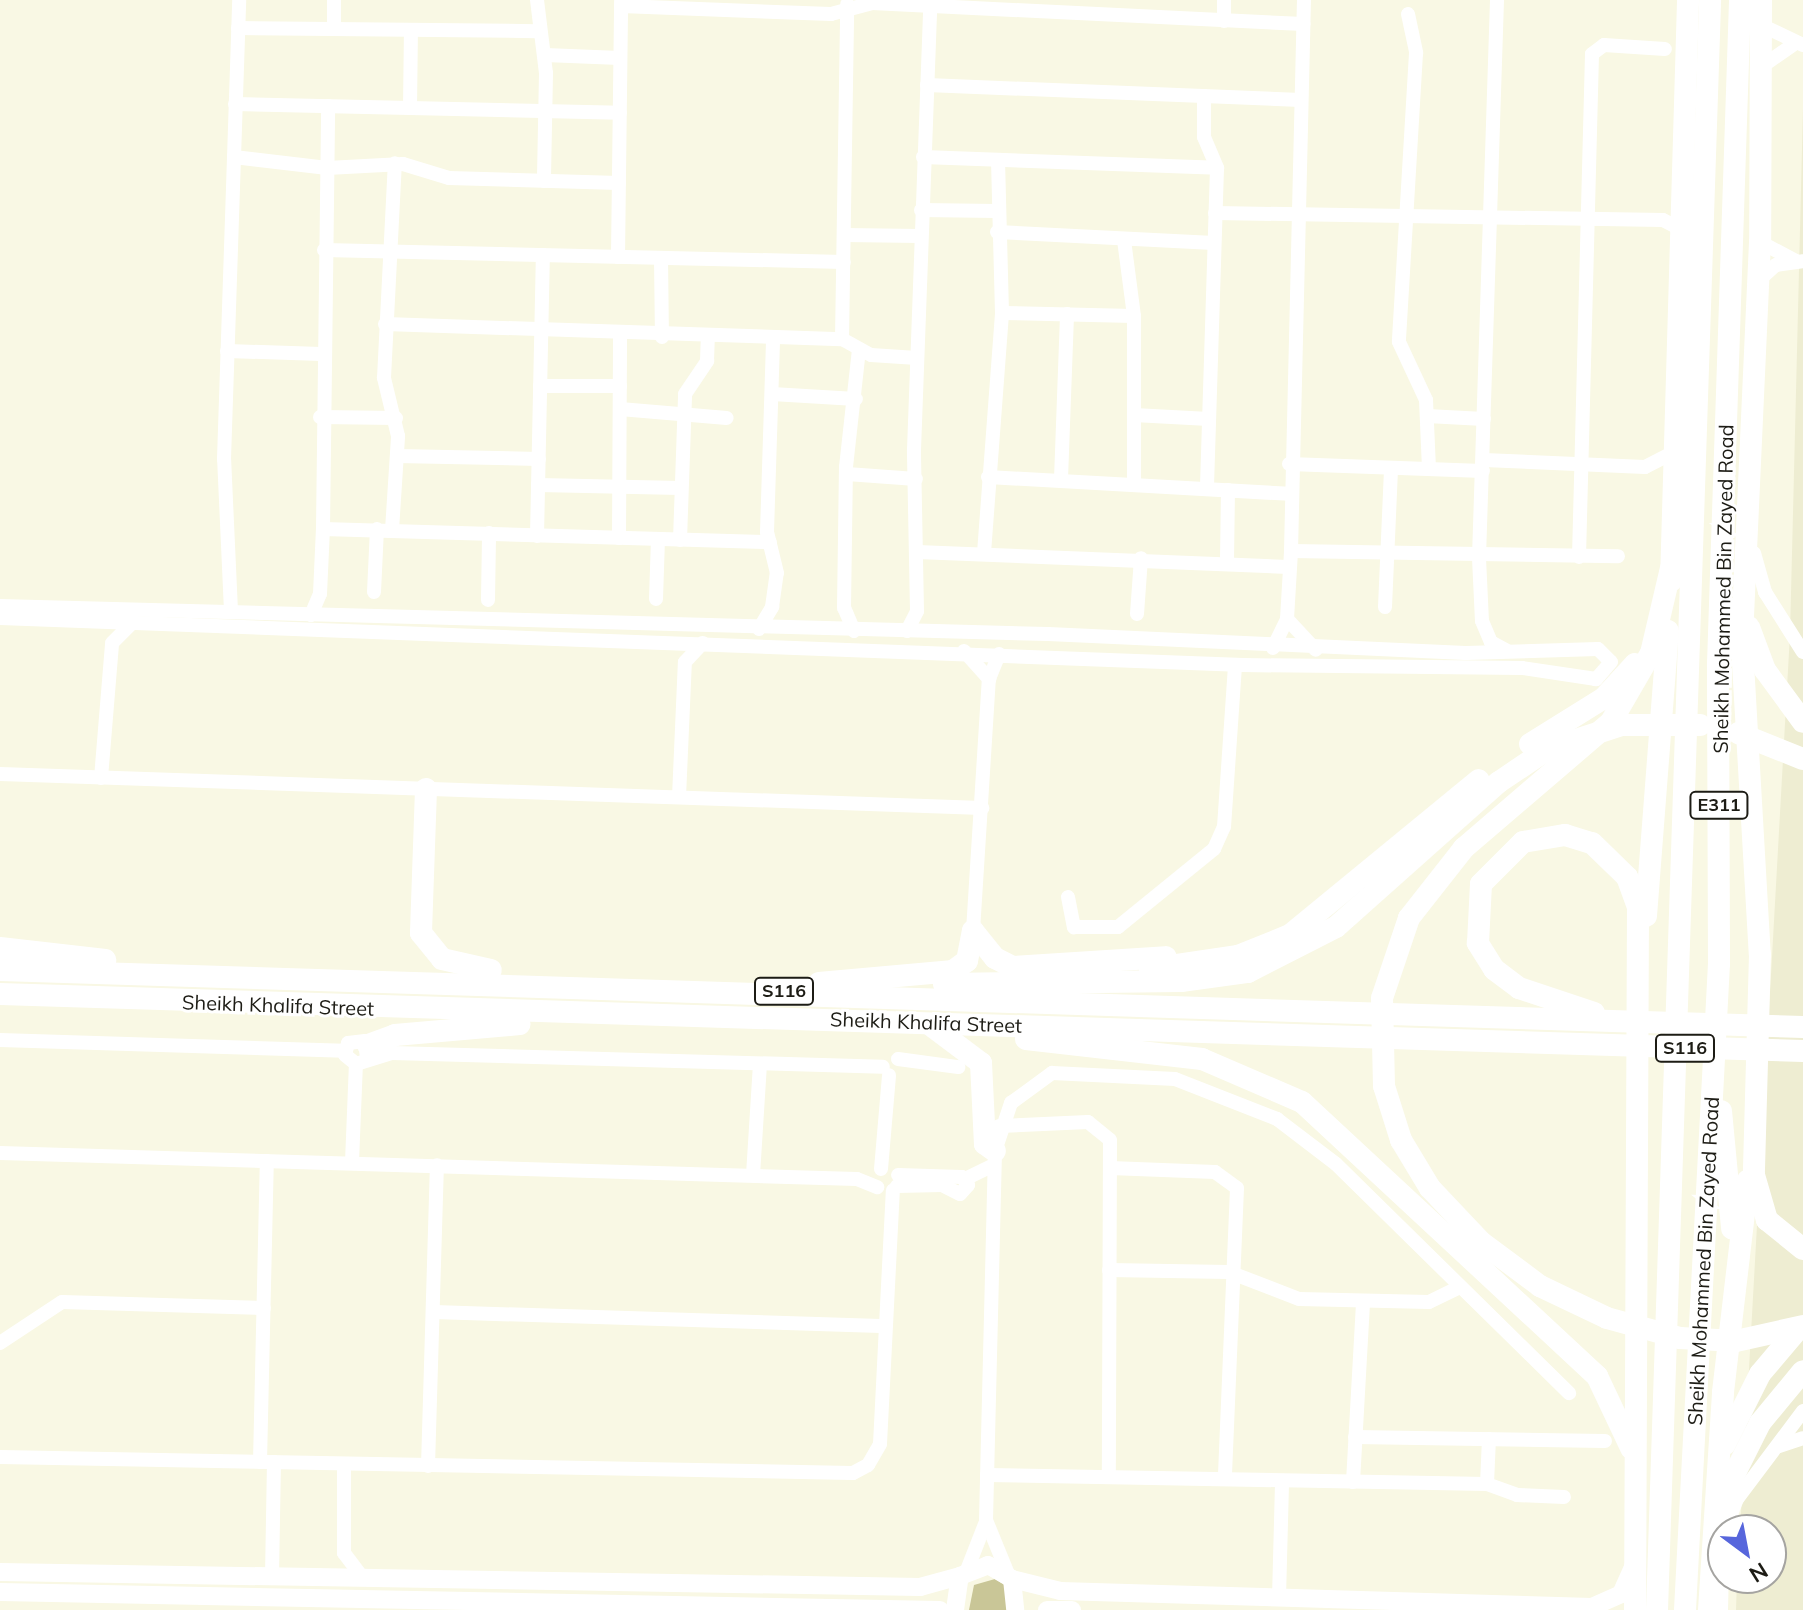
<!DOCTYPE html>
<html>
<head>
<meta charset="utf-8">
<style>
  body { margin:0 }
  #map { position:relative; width:1803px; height:1610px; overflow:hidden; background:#f9f8e4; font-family:Mulish,sans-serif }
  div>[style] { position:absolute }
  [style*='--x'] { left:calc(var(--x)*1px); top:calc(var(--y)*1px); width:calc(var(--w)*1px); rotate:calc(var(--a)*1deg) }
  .built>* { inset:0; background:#eeedd2 }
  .green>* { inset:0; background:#c9c697 }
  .minor>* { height:14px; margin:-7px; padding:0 7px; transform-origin:7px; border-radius:7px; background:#fff }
  .major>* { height:18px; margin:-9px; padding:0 9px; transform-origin:9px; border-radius:9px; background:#fff }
  .highway>* { height:22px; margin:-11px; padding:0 11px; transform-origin:11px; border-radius:11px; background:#fff }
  span { translate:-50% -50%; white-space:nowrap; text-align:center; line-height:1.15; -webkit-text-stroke:6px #fff; paint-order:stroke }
  .shield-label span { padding:2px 6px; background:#fff; border:2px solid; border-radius:6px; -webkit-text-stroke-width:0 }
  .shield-label { font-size:18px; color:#1d1c15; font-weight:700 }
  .street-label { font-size:20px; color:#1d1c15 }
  .north { position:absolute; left:1707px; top:1514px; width:80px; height:80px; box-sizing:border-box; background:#fff; border:2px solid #a5a4a1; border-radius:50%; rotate:148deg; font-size:22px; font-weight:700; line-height:32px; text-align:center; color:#1d1c15 }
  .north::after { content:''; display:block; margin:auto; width:28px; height:36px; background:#5766dc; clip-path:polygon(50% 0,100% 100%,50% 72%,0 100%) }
</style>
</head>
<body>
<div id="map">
  <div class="built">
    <i style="clip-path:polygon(1803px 108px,1803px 1610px,1736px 1610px,1737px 1578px,1771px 1578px,1771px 1530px,1740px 1530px,1790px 634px)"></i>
  </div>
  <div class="green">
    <i style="clip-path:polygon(995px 1579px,1008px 1587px,1011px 1610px,969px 1610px,974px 1585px)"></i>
  </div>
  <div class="minor">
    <i style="--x:537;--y:0;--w:74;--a:83"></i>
    <i style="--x:546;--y:73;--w:108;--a:91.1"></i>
    <i style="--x:1497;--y:0;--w:558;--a:91.85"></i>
    <i style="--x:1479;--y:558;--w:63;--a:87.3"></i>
    <i style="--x:1482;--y:621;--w:23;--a:67"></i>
    <i style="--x:1491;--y:642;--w:18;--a:29"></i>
    <i style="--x:621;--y:6;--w:210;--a:2.2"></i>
    <i style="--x:831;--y:14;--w:42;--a:-15"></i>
    <i style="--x:872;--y:3;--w:432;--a:2.8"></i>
    <i style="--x:1408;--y:14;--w:40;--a:78"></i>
    <i style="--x:1416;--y:53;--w:289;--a:93.4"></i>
    <i style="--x:1399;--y:342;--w:64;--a:65"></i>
    <i style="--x:1426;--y:400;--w:69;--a:87.5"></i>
    <i style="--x:1224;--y:21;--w:21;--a:-90"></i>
    <i style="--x:1763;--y:26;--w:44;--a:25.4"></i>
    <i style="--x:238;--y:28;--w:299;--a:0.6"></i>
    <i style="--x:334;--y:29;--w:29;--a:-90"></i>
    <i style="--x:545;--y:55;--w:75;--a:2.3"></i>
    <i style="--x:1764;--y:65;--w:35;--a:-35"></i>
    <i style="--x:927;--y:85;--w:374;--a:2.3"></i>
    <i style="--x:1204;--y:96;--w:41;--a:90"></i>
    <i style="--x:1204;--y:137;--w:34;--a:67"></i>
    <i style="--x:1217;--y:168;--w:320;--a:91.8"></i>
    <i style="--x:235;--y:104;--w:385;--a:1.3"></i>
    <i style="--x:410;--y:108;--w:78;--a:-89.3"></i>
    <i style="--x:234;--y:157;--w:94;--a:6.7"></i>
    <i style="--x:327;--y:168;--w:76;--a:-3"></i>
    <i style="--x:403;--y:164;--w:48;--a:16.9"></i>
    <i style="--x:449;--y:178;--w:170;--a:1.7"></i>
    <i style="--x:923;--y:157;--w:294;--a:2.1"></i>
    <i style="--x:921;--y:210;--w:76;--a:0.8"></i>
    <i style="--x:1215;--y:213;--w:448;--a:0.9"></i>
    <i style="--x:1663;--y:220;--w:18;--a:27"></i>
    <i style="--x:997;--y:232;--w:217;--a:2.9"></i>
    <i style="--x:844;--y:235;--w:76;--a:0.8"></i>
    <i style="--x:1124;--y:240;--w:77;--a:82.5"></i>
    <i style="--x:1134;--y:316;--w:168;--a:90"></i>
    <i style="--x:1760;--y:242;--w:41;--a:27.8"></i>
    <i style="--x:324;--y:250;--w:520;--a:1.32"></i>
    <i style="--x:618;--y:257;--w:257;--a:-89.3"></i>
    <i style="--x:661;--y:258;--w:79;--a:89.3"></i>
    <i style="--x:1758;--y:281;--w:24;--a:-42"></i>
    <i style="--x:1776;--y:265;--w:27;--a:-8"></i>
    <i style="--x:1002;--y:313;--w:132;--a:1.3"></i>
    <i style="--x:385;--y:324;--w:457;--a:1.9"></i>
    <i style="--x:842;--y:339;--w:33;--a:29"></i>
    <i style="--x:871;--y:355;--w:46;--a:3.7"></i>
    <i style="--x:842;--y:339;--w:335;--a:-89.1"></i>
    <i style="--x:227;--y:351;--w:94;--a:1.8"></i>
    <i style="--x:540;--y:386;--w:80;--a:0"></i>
    <i style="--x:772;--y:394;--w:84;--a:3.4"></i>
    <i style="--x:620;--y:409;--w:107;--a:4.8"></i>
    <i style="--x:1134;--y:415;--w:75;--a:3.1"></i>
    <i style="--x:1427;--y:416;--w:57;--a:3"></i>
    <i style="--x:320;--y:417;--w:76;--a:0.8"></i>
    <i style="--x:397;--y:456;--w:142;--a:1.2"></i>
    <i style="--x:1484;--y:460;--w:161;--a:2.5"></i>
    <i style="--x:1645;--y:467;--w:29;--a:-27"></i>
    <i style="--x:1289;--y:464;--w:194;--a:2.1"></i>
    <i style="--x:847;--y:474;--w:69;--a:4.1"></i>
    <i style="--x:988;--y:477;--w:301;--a:3.2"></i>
    <i style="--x:1061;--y:479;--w:165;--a:-87.9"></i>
    <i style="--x:538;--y:485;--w:143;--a:1.2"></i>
    <i style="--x:323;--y:529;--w:447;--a:1.7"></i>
    <i style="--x:392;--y:530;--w:94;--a:-86.3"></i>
    <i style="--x:398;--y:436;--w:60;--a:-103.6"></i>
    <i style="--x:384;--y:378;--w:215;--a:-87.1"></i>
    <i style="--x:537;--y:536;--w:281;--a:-88.8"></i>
    <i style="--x:619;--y:538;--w:202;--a:-89.7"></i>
    <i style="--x:680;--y:540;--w:146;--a:-88"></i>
    <i style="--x:685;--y:394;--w:40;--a:-56"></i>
    <i style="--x:707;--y:361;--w:23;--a:-88"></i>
    <i style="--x:1291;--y:551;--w:327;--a:0.9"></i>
    <i style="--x:917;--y:552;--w:371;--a:2.3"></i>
    <i style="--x:984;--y:553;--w:241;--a:-85.7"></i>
    <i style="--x:1002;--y:313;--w:153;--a:-91.5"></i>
    <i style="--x:1754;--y:553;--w:41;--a:74.2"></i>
    <i style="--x:1765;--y:592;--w:71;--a:57.7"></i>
    <i style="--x:1579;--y:557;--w:503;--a:-88.52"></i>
    <i style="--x:1592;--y:54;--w:15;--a:-37"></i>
    <i style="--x:1604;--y:45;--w:61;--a:3.8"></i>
    <i style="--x:1227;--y:561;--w:71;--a:-89.2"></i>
    <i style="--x:374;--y:592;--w:63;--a:-87.3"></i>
    <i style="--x:656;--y:599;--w:60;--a:-88.1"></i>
    <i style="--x:488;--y:600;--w:67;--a:-89.1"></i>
    <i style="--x:0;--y:606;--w:1048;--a:1.53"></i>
    <i style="--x:1048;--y:634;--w:418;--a:2.6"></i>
    <i style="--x:1466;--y:653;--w:132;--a:-1.7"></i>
    <i style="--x:1598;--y:649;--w:18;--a:45"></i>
    <i style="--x:1611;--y:662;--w:23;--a:131"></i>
    <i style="--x:1596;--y:679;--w:75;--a:-171.5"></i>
    <i style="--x:1522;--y:668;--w:279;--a:-179.4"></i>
    <i style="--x:1243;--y:665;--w:1244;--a:-177.83"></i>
    <i style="--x:1385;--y:607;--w:139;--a:-87.5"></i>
    <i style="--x:231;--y:611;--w:152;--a:-92.6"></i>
    <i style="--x:224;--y:459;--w:459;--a:-88.1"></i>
    <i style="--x:1137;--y:614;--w:56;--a:-85.9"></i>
    <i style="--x:311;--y:615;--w:23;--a:-67"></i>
    <i style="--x:320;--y:594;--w:65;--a:-87.4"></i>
    <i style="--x:323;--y:529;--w:423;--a:-89.3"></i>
    <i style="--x:1287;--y:619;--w:42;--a:46.9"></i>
    <i style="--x:759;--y:629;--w:26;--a:-59"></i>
    <i style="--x:772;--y:607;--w:34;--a:-82"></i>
    <i style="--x:777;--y:573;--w:42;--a:-103.7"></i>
    <i style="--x:767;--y:532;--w:193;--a:-88.2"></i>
    <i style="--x:854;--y:631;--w:25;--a:-113"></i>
    <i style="--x:844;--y:608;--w:141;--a:-89.2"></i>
    <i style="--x:846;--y:467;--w:118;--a:-83.7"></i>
    <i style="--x:907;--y:631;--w:22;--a:-63"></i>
    <i style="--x:917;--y:611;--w:161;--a:-91.1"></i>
    <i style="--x:914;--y:450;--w:442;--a:-87.9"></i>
    <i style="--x:1273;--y:648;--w:32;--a:-64"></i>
    <i style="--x:1287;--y:619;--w:68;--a:-86.6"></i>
    <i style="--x:1291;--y:551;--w:551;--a:-88.65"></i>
    <i style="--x:964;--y:651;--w:38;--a:48"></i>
    <i style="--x:0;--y:774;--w:983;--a:1.98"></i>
    <i style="--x:101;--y:778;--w:135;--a:-85.3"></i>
    <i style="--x:112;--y:643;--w:30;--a:-45"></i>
    <i style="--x:679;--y:797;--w:135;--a:-87.5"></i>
    <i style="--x:685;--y:662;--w:26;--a:-47"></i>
    <i style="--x:1068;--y:897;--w:31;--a:79"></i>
    <i style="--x:1074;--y:927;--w:44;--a:0"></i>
    <i style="--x:1118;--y:927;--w:124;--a:-39.1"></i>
    <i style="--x:1214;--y:849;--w:24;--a:-66"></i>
    <i style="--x:1224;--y:827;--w:162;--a:-86.1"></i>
    <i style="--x:973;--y:931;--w:253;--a:-86.4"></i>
    <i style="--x:989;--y:679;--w:27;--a:-68"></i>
    <i style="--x:0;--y:1040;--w:344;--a:1.8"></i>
    <i style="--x:367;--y:1058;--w:17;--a:-97"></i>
    <i style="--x:365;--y:1041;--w:17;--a:173"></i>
    <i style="--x:348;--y:1043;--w:12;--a:104"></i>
    <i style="--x:345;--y:1055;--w:14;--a:39"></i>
    <i style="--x:356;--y:1064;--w:38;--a:-17"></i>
    <i style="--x:392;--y:1053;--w:491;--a:1.6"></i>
    <i style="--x:898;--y:1059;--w:61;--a:7.6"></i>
    <i style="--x:999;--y:1126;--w:89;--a:-2.6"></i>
    <i style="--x:1088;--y:1122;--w:28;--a:39"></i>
    <i style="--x:1110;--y:1140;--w:337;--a:90.2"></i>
    <i style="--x:0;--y:1153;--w:857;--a:1.74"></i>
    <i style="--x:857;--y:1179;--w:22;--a:22"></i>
    <i style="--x:352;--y:1162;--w:98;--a:-87.7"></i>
    <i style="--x:1110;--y:1168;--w:105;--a:2.2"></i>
    <i style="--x:1215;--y:1172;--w:27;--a:36"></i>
    <i style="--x:1237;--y:1188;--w:291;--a:92.4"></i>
    <i style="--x:881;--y:1169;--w:94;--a:-85.1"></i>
    <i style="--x:753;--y:1175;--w:111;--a:-86.4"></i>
    <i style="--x:965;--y:1179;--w:32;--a:-26"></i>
    <i style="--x:897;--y:1186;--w:45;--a:-1.3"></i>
    <i style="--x:942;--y:1185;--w:20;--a:27"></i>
    <i style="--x:960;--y:1194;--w:12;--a:-48"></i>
    <i style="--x:968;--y:1185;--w:10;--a:-127"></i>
    <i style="--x:962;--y:1177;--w:64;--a:-178.2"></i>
    <i style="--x:1109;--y:1270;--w:120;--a:1"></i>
    <i style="--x:1229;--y:1272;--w:75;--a:21.1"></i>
    <i style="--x:1299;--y:1299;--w:130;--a:1.3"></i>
    <i style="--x:1429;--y:1302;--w:34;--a:-26"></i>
    <i style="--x:434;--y:1312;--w:447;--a:1.8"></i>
    <i style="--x:0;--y:1343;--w:74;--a:-33.5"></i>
    <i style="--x:62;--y:1302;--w:202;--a:1.7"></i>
    <i style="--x:1355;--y:1437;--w:250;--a:0.9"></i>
    <i style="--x:1779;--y:1446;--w:25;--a:-18"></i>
    <i style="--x:0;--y:1457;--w:853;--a:1.07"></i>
    <i style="--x:853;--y:1473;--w:17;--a:-28"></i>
    <i style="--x:868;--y:1465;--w:24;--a:-60"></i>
    <i style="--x:880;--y:1444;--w:254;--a:-87.1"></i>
    <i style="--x:260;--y:1462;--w:301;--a:-88.7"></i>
    <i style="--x:344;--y:1464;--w:89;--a:90"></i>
    <i style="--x:344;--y:1553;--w:31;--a:53"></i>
    <i style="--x:428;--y:1466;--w:301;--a:-88.3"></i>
    <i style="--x:987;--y:1475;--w:500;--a:1.03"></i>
    <i style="--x:1487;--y:1484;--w:32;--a:20"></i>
    <i style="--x:1517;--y:1495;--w:47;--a:2.4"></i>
    <i style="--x:1353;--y:1482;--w:181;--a:-86.8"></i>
    <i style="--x:1487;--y:1484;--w:45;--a:-87.5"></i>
    <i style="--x:1725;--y:1530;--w:33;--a:-69"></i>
    <i style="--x:1737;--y:1499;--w:110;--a:-53.1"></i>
    <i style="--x:967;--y:1570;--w:49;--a:-68.6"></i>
    <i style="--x:1008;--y:1574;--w:58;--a:-112.2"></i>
    <i style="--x:986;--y:1520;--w:369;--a:-88.6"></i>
    <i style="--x:995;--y:1151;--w:51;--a:-71.6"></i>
    <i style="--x:1011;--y:1103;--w:51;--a:-36.2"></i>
    <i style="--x:1052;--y:1073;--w:123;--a:2.8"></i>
    <i style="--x:1175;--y:1079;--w:110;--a:21.4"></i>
    <i style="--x:1277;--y:1119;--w:74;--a:37.3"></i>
    <i style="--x:1336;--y:1164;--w:327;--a:44.5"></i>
    <i style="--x:272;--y:1576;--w:114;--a:-89"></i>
    <i style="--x:1279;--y:1598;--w:117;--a:-88.5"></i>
    <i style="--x:1721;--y:1610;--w:41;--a:-88.6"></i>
  </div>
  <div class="major">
    <i style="--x:0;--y:1572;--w:920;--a:0.93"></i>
    <i style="--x:920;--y:1587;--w:41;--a:-15.4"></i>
    <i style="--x:1012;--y:1579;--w:49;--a:14"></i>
    <i style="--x:1060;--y:1591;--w:532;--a:1.72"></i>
    <i style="--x:1592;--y:1607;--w:32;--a:-24"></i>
    <i style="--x:1621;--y:1594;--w:30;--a:-66"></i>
    <i style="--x:0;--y:1592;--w:940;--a:1.1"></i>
    <i style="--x:955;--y:1610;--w:34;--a:-82"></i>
    <i style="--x:960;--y:1576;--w:30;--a:-21"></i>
    <i style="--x:988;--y:1565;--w:28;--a:30"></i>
    <i style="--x:1012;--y:1579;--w:31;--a:84"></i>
    <i style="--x:1047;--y:1610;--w:25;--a:0"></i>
  </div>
  <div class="highway">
    <i style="--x:1761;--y:0;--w:242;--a:90.2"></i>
    <i style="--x:1760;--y:242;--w:404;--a:92.6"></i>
    <i style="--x:1742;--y:646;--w:309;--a:86.7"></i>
    <i style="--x:1760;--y:954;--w:221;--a:91.6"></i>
    <i style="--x:1754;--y:1175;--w:47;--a:73.9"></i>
    <i style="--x:1767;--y:1220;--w:46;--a:38.9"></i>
    <i style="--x:1671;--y:568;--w:87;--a:103.2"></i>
    <i style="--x:1651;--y:653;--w:80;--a:120.1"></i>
    <i style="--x:1611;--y:722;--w:194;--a:139.4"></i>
    <i style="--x:1464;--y:848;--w:89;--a:128.2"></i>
    <i style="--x:1409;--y:918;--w:84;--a:108.6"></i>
    <i style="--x:1382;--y:998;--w:88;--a:88.7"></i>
    <i style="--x:1384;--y:1086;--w:57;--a:72.5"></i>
    <i style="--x:1401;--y:1140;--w:56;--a:58.9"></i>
    <i style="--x:1430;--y:1188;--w:74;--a:46.6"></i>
    <i style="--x:1481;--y:1242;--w:74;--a:36.7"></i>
    <i style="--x:1540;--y:1286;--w:74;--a:25.5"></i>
    <i style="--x:1607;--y:1318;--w:76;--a:15.3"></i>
    <i style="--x:1680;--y:1338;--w:56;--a:3.1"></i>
    <i style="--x:1736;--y:1341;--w:69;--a:-12.6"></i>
    <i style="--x:1671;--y:581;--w:581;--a:-88.32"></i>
    <i style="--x:1749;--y:627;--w:46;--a:69.6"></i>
    <i style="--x:1765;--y:670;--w:64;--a:53.8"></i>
    <i style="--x:1738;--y:733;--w:70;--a:21.8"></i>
    <i style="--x:1530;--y:744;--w:87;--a:-31.9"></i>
    <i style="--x:1604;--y:698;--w:46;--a:-47.6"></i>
    <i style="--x:426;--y:789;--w:144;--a:92"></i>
    <i style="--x:421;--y:933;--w:33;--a:51"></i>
    <i style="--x:442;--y:959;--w:50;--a:12.7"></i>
    <i style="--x:1646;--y:916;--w:286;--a:-85.6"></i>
    <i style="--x:973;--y:931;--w:35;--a:51"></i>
    <i style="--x:995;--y:958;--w:20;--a:27"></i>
    <i style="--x:1013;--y:967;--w:153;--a:-3.7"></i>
    <i style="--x:0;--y:948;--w:106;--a:6.5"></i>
    <i style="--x:1150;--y:969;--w:89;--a:-8.4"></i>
    <i style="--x:1238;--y:956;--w:56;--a:-22"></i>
    <i style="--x:1290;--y:935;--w:244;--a:-39.4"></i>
    <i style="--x:0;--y:970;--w:1804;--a:1.81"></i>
    <i style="--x:819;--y:983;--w:135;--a:-5.1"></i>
    <i style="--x:953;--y:971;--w:17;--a:-36"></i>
    <i style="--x:967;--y:961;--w:31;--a:-79"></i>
    <i style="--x:944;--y:984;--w:237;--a:-0.7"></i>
    <i style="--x:1181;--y:981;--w:68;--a:-7.7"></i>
    <i style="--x:1248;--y:972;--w:99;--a:-27.1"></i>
    <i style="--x:1336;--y:927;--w:218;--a:-41.7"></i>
    <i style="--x:1499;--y:782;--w:59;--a:-34"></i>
    <i style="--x:1548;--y:749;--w:78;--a:-18"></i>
    <i style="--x:1622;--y:725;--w:78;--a:0"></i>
    <i style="--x:0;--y:994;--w:1804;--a:1.81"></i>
    <i style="--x:1594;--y:1013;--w:79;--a:-161.6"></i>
    <i style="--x:1519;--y:988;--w:31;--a:-143"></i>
    <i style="--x:1494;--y:969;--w:31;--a:-122"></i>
    <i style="--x:1478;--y:943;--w:59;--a:-87.1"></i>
    <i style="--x:1481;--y:884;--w:59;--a:-45"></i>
    <i style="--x:1523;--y:842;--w:43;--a:-9.5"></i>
    <i style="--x:1565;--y:835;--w:28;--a:17"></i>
    <i style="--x:1592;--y:843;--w:49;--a:44.2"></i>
    <i style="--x:1627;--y:877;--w:33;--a:70"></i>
    <i style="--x:1638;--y:908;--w:702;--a:90.24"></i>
    <i style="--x:929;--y:1024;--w:65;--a:36.9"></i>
    <i style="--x:981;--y:1063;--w:81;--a:87.2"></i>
    <i style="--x:985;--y:1144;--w:12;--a:35"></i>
    <i style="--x:1026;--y:1039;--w:177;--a:6.5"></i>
    <i style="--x:1202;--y:1059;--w:109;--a:23.3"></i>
    <i style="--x:1302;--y:1102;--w:403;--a:42.9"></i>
    <i style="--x:1597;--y:1376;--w:80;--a:64.7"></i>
    <i style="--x:368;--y:1045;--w:29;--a:-20"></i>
    <i style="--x:395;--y:1035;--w:125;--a:-5"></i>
    <i style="--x:1721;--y:1111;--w:118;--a:84.6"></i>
    <i style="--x:1725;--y:1444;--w:78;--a:-63.4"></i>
    <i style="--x:1760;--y:1374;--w:59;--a:-49.8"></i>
    <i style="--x:1721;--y:1501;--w:87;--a:-63.4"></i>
    <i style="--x:1760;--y:1423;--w:67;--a:-50.4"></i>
    <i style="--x:1657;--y:1610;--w:1611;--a:-88.11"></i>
    <i style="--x:1685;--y:1610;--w:647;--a:-86.99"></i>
    <i style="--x:1719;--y:964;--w:300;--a:-90.2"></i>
    <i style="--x:1718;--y:664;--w:664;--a:-88.1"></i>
    <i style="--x:1709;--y:1610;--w:218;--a:-86.3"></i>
    <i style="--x:1723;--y:1392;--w:213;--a:-83.3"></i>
  </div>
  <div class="shield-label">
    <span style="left:1719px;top:805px">E311</span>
    <span style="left:784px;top:991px">S116</span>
    <span style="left:1685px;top:1048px">S116</span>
  </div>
  <div class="street-label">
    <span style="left:1723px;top:589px;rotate:-89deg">Sheikh Mohammed Bin Zayed Road</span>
    <span style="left:278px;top:1005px;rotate:2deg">Sheikh Khalifa Street</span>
    <span style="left:926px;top:1022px;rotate:2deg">Sheikh Khalifa Street</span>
    <span style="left:1703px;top:1261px;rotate:-87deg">Sheikh Mohammed Bin Zayed Road</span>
  </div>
  <div class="north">N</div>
</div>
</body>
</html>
